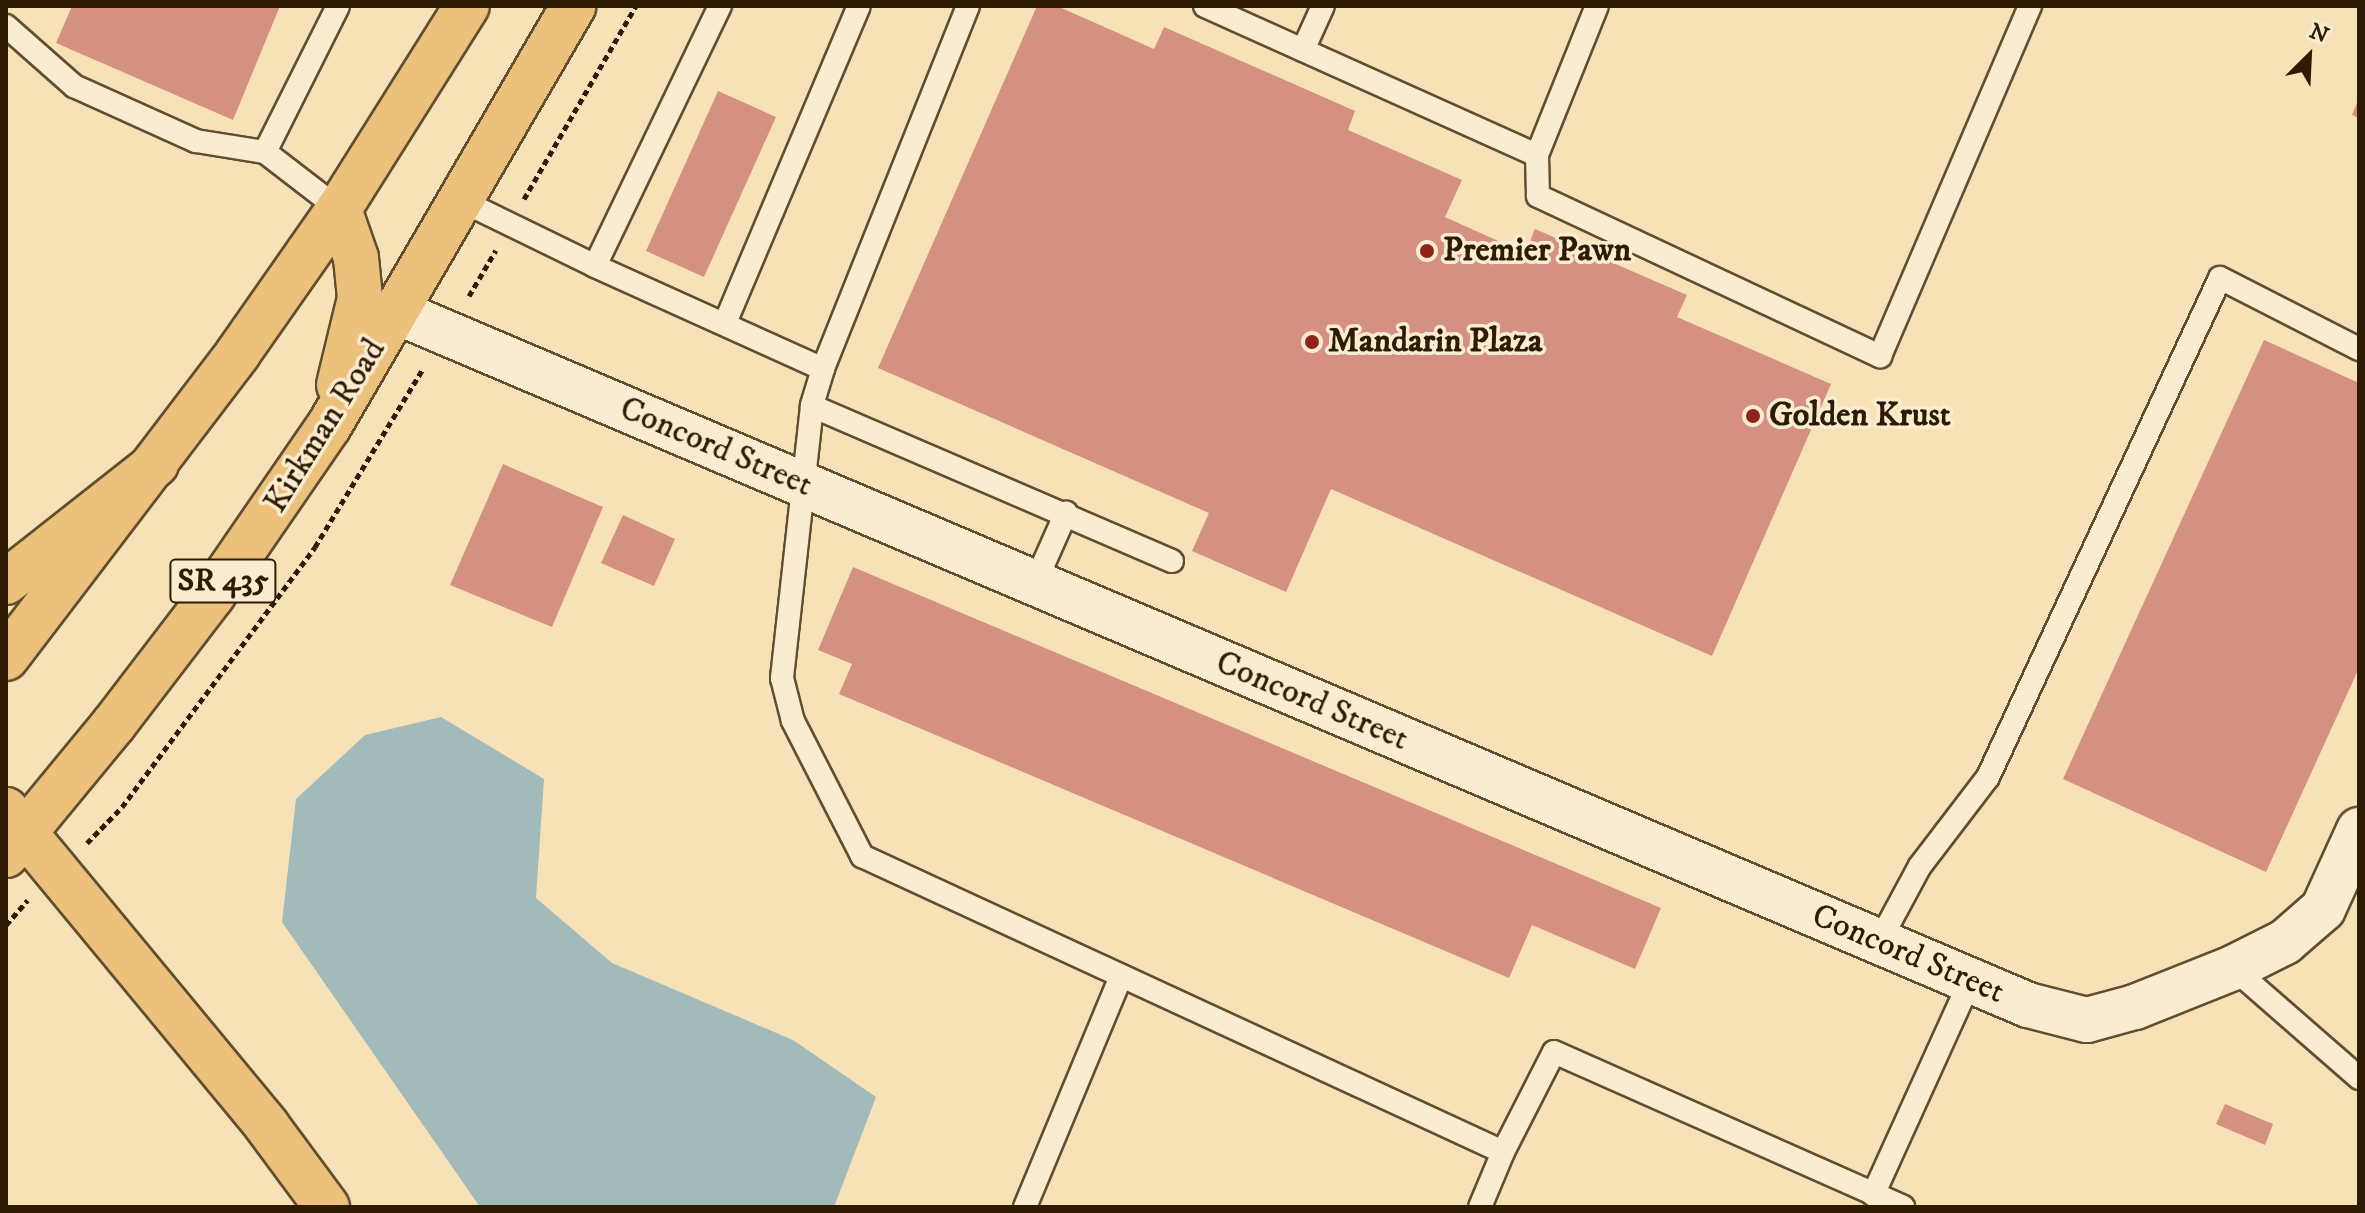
<!DOCTYPE html>
<html>
<head>
<meta charset="utf-8">
<style>
  body { margin:0 }
  #map { position:relative; width:2365px; height:1213px; overflow:hidden; background:#f7e2b8; font-family:"IM FELL DW Pica",serif }
  div>[style] { position:absolute }
  [style*='--x'] { left:calc(var(--x)*1px); top:calc(var(--y)*1px); width:calc(var(--w)*1px); rotate:calc(var(--a)*1deg) }
  .water>* { inset:0; background:#a2bbba }
  .building>* { inset:0; background:#d49181 }
  .path>* { height:5px; margin-top:-2.5px; transform-origin:0; background:repeating-linear-gradient(90deg,#2f1b03 0 6px,transparent 0 10px) }
  .roads { filter:drop-shadow(2px 0 #614d30) drop-shadow(-2px 0 #614d30) drop-shadow(0 2px #614d30) drop-shadow(0 -2px #614d30) }
  .lane>* { height:22px; margin:-11px; padding:0 11px; transform-origin:11px; border-radius:11px; background:#faecd1 }
  .street>* { height:44px; margin:-22px; padding:0 22px; transform-origin:22px; border-radius:22px; background:#faecd1 }
  .primary>* { height:44px; margin:-22px; padding:0 22px; transform-origin:22px; border-radius:22px; background:#ecc17c }
  .highway>* { height:44px; margin:-22px; padding:0 22px; transform-origin:22px; border-radius:22px; background:#ecc17c }
  .dots>* { width:22px; height:22px; translate:-50% -50%; box-sizing:border-box; border:4px solid #faecd1; border-radius:50% }
  span { translate:-50% -50%; white-space:nowrap; text-align:center; line-height:1.15; -webkit-text-stroke:7px #faecd1; paint-order:stroke }
  .shield-label span { padding:2px 6px; background:#faecd1; border:2px solid; border-radius:6px; -webkit-text-stroke-width:0 }
  .shield-label { font-size:32px; color:#2f1b03; font-weight:700 }
  .poi-label { font-size:34px; color:#2f1b03; font-weight:700 }
  .left { translate:0 -50%; text-align:left }
  .street-label { font-size:34px; color:#2f1b03 }
  .frame { position:absolute; inset:0; border:8px solid #2f1b03; pointer-events:none }
  .north { position:absolute; left:2269px; top:16px; width:80px; height:80px; -webkit-text-stroke:6px #faecd1; paint-order:stroke; rotate:24deg; font-size:22px; font-weight:700; line-height:32px; text-align:center; color:#2f1b03 }
  .north::after { content:''; display:block; margin:auto; width:28px; height:36px; background:#2f1b03; clip-path:polygon(50% 0,100% 100%,50% 72%,0 100%) }
</style>
</head>
<body>
<div id="map">
  <div class="water">
    <i style="clip-path:polygon(441px 717px,544px 779px,536px 898px,612px 963px,793px 1040px,876px 1097px,834px 1207px,480px 1207px,282px 922px,296px 799px,365px 735px)"></i>
  </div>
  <div class="building">
    <i style="clip-path:polygon(72px 6px,280px 6px,233px 120px,56px 43px)"></i>
    <i style="clip-path:polygon(1037px 6px,1057px 6px,1154px 49px,1164px 27px,1355px 111px,1348px 130px,1462px 180px,1445px 217px,1525px 253px,1535px 229px,1687px 295px,1677px 317px,1831px 384px,1712px 656px,1331px 489px,1286px 592px,1192px 551px,1209px 513px,878px 368px)"></i>
    <i style="clip-path:polygon(718px 91px,776px 117px,704px 277px,646px 251px)"></i>
    <i style="clip-path:polygon(2359px 98px,2359px 118px,2352px 115px)"></i>
    <i style="clip-path:polygon(2264px 340px,2359px 383px,2359px 668px,2266px 872px,2063px 779px)"></i>
    <i style="clip-path:polygon(503px 464px,603px 507px,552px 627px,450px 585px)"></i>
    <i style="clip-path:polygon(623px 515px,675px 539px,654px 586px,601px 563px)"></i>
    <i style="clip-path:polygon(853px 567px,1661px 908px,1635px 969px,1532px 925px,1509px 978px,839px 694px,852px 664px,818px 650px)"></i>
    <i style="clip-path:polygon(2225px 1104px,2273px 1124px,2265px 1145px,2216px 1124px)"></i>
  </div>
  <div class="path">
    <i style="--x:524;--y:199;--w:223;--a:-59.9"></i>
    <i style="--x:469;--y:296;--w:53;--a:-59.6"></i>
    <i style="--x:87;--y:843;--w:50;--a:-45.8"></i>
    <i style="--x:122;--y:807;--w:324;--a:-53.4"></i>
    <i style="--x:315;--y:547;--w:208;--a:-58.8"></i>
    <i style="--x:6;--y:925;--w:33;--a:-49"></i>
  </div>
  <div class="roads">
    <div class="lane">
      <i style="--x:720;--y:6;--w:288;--a:115.7"></i>
      <i style="--x:595;--y:266;--w:250;--a:24.3"></i>
      <i style="--x:968;--y:6;--w:391;--a:111.8"></i>
      <i style="--x:823;--y:369;--w:39;--a:107"></i>
      <i style="--x:812;--y:406;--w:274;--a:96.3"></i>
      <i style="--x:782;--y:678;--w:44;--a:75.7"></i>
      <i style="--x:793;--y:721;--w:152;--a:62.9"></i>
      <i style="--x:862;--y:856;--w:706;--a:24.79"></i>
      <i style="--x:1503;--y:1152;--w:112;--a:-63"></i>
      <i style="--x:1554;--y:1052;--w:382;--a:23.9"></i>
      <i style="--x:1205;--y:6;--w:364;--a:24.2"></i>
      <i style="--x:1537;--y:155;--w:41;--a:88.6"></i>
      <i style="--x:1538;--y:196;--w:378;--a:25.1"></i>
      <i style="--x:1880;--y:356;--w:381;--a:-66.8"></i>
      <i style="--x:6;--y:26;--w:91;--a:41.4"></i>
      <i style="--x:74;--y:86;--w:134;--a:24.3"></i>
      <i style="--x:196;--y:141;--w:70;--a:9.1"></i>
      <i style="--x:265;--y:152;--w:93;--a:37.6"></i>
      <i style="--x:1303;--y:50;--w:48;--a:-65.6"></i>
      <i style="--x:265;--y:152;--w:163;--a:-63.4"></i>
      <i style="--x:1537;--y:155;--w:161;--a:-68.1"></i>
      <i style="--x:462;--y:201;--w:148;--a:26"></i>
      <i style="--x:725;--y:323;--w:344;--a:-67.1"></i>
      <i style="--x:812;--y:406;--w:392;--a:23.3"></i>
      <i style="--x:1035;--y:583;--w:77;--a:-66.1"></i>
      <i style="--x:1879;--y:942;--w:86;--a:-61.7"></i>
      <i style="--x:1920;--y:866;--w:112;--a:-52.6"></i>
      <i style="--x:1988;--y:777;--w:550;--a:-65.06"></i>
      <i style="--x:2220;--y:278;--w:156;--a:27.1"></i>
      <i style="--x:2233;--y:968;--w:167;--a:41.1"></i>
      <i style="--x:1873;--y:1195;--w:235;--a:-65.6"></i>
      <i style="--x:1025;--y:1207;--w:250;--a:-67.4"></i>
      <i style="--x:1480;--y:1207;--w:60;--a:-67.3"></i>
    </div>
    <div class="street">
      <i style="--x:397;--y:312;--w:1772;--a:23.02"></i>
      <i style="--x:2028;--y:1005;--w:61;--a:14.3"></i>
      <i style="--x:2087;--y:1020;--w:50;--a:-15.2"></i>
      <i style="--x:2135;--y:1007;--w:105;--a:-21.7"></i>
      <i style="--x:2233;--y:968;--w:58;--a:-26.6"></i>
      <i style="--x:2285;--y:942;--w:50;--a:-41"></i>
      <i style="--x:2323;--y:909;--w:87;--a:-65.5"></i>
    </div>
    <div class="primary">
      <i style="--x:339;--y:385;--w:89;--a:-76.4"></i>
      <i style="--x:360;--y:298;--w:40;--a:-95.7"></i>
      <i style="--x:356;--y:258;--w:52;--a:-109.1"></i>
      <i style="--x:6;--y:658;--w:383;--a:-52.7"></i>
      <i style="--x:238;--y:353;--w:176;--a:-55"></i>
      <i style="--x:339;--y:209;--w:240;--a:-57.8"></i>
      <i style="--x:6;--y:855;--w:170;--a:-50.5"></i>
      <i style="--x:114;--y:724;--w:161;--a:-52.6"></i>
      <i style="--x:212;--y:596;--w:206;--a:-55.5"></i>
      <i style="--x:329;--y:426;--w:486;--a:-59.8"></i>
    </div>
    <div class="highway">
      <i style="--x:6;--y:582;--w:191;--a:-38.2"></i>
      <i style="--x:6;--y:810;--w:410;--a:50.4"></i>
      <i style="--x:267;--y:1126;--w:101;--a:53.5"></i>
    </div>
  </div>
  <div class="dots">
    <i style="left:1427px;top:251px;background:#8f2418"></i>
    <i style="left:1312px;top:342px;background:#8f2418"></i>
    <i style="left:1753px;top:416px;background:#8f2418"></i>
  </div>
  <div class="shield-label">
    <span style="left:223px;top:581px">SR 435</span>
  </div>
  <div class="poi-label">
    <span class="left" style="left:1443px;top:251px">Premier Pawn</span>
    <span class="left" style="left:1328px;top:342px">Mandarin Plaza</span>
    <span class="left" style="left:1769px;top:416px">Golden Krust</span>
  </div>
  <div class="street-label">
    <span style="left:325px;top:426px;rotate:-58deg">Kirkman Road</span>
    <span style="left:716px;top:447px;rotate:23deg">Concord Street</span>
    <span style="left:1312px;top:701px;rotate:23deg">Concord Street</span>
    <span style="left:1908px;top:954px;rotate:23deg">Concord Street</span>
  </div>
  <div class="frame"></div>
  <div class="north">N</div>
</div>
</body>
</html>
